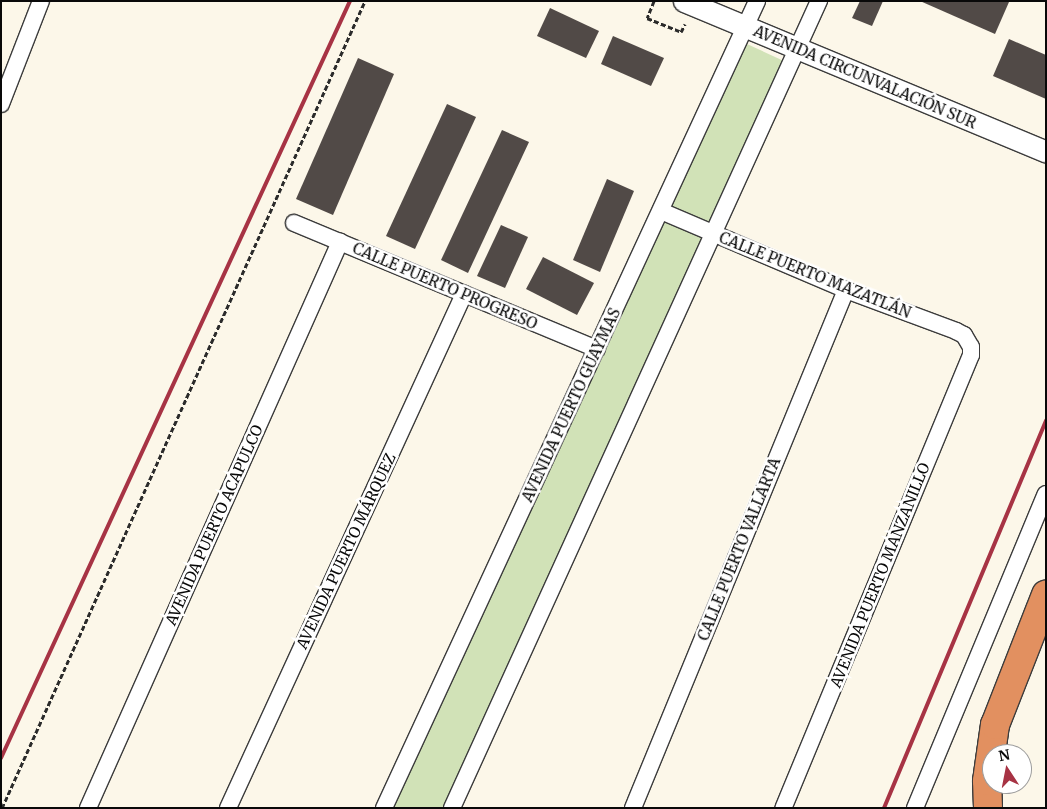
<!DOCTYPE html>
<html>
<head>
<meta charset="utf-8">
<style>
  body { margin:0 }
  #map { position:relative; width:1047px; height:809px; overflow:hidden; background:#fcf7e9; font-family:Merriweather,serif }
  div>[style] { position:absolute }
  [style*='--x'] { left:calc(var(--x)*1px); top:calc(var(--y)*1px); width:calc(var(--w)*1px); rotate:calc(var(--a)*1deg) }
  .green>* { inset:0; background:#d1e2b7 }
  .building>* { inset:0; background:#514a47 }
  .path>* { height:3px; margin-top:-1.5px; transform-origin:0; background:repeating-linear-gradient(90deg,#2b2b2b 0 5px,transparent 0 7.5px) }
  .roads { filter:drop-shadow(1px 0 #3c3c3c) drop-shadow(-1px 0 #3c3c3c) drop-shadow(0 1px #3c3c3c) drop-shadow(0 -1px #3c3c3c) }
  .minor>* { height:16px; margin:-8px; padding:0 8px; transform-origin:8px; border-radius:8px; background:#fff }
  .tertiary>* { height:21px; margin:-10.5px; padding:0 10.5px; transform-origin:10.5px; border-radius:10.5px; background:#fff }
  .motorway>* { height:28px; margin:-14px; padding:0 14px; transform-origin:14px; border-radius:14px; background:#e29060 }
  .rail>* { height:4px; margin:-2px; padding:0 2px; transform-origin:2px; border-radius:2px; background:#a73344 }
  span { translate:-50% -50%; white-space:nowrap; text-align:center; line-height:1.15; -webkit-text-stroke:5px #fff; paint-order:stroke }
  .street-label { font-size:15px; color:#090909 }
  .frame { position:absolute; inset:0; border:2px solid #090909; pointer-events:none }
  .north { position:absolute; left:982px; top:744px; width:50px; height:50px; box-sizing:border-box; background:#fff; border:1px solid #9d9d9d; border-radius:50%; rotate:349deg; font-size:14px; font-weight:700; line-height:20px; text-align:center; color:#090909 }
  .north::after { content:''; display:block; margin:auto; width:18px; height:22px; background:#a73344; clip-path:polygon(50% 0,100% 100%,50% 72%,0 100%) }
</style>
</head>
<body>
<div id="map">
  <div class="green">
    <i style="clip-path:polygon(747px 44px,786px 62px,445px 808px,393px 808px)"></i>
  </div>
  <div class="building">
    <i style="clip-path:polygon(860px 1px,883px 1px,872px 26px,852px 18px)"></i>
    <i style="clip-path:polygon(920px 1px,1006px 1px,1009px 2px,995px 34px)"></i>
    <i style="clip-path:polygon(550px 8px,599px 31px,586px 58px,537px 36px)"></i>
    <i style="clip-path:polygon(613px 36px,664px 58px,651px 86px,601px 64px)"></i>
    <i style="clip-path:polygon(1009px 39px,1046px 55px,1046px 99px,993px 76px)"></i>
    <i style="clip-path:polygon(358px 58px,394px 74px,333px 215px,296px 199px)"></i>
    <i style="clip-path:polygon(447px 104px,476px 117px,415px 249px,386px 236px)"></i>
    <i style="clip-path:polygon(502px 130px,529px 142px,468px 273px,441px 260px)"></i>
    <i style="clip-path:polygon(607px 179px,634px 191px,600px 272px,573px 260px)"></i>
    <i style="clip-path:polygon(501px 225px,528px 237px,505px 288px,477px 276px)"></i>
    <i style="clip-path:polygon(543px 257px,594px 283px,577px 315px,526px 289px)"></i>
  </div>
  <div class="path">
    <i style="--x:654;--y:1;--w:18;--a:112"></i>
    <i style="--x:647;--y:18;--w:37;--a:22"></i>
    <i style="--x:681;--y:32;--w:9;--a:-63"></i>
    <i style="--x:2;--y:808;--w:885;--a:-65.78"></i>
  </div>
  <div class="roads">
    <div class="minor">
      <i style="--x:1;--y:104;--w:110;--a:-68.8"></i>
      <i style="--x:661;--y:211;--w:201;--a:23.1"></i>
      <i style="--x:846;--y:290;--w:117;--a:20.4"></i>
      <i style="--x:956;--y:331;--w:9;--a:27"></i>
      <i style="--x:964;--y:335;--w:14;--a:60"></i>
      <i style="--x:971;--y:347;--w:8;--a:90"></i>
      <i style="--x:971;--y:355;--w:490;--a:112.5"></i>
      <i style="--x:294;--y:223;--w:328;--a:22.6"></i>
      <i style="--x:88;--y:808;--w:620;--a:-66"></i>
      <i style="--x:228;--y:808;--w:566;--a:-65.34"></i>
      <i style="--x:384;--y:808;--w:889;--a:-65.19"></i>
      <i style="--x:452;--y:808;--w:887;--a:-65.55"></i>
      <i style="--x:633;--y:808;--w:560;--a:-67.65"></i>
      <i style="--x:915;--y:808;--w:340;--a:-67.4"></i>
    </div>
    <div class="tertiary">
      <i style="--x:684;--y:1;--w:392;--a:22.6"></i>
    </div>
    <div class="motorway">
      <i style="--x:988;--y:808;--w:27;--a:-92"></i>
      <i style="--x:987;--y:781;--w:57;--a:-81.9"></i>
      <i style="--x:995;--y:725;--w:140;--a:-68.6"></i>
    </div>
  </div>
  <div class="rail">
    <i style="--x:1;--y:758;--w:834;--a:-65.25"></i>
    <i style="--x:884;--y:808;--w:420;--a:-67.3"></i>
  </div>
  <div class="street-label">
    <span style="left:865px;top:77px;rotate:23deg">AVENIDA CIRCUNVALACIÓN SUR</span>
    <span style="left:815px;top:275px;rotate:22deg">CALLE PUERTO MAZATLÁN</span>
    <span style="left:445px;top:286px;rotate:23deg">CALLE PUERTO PROGRESO</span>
    <span style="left:571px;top:405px;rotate:-65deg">AVENIDA PUERTO GUAYMAS</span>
    <span style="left:214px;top:525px;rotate:-66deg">AVENIDA PUERTO ACAPULCO</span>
    <span style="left:739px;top:549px;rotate:-68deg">CALLE PUERTO VALLARTA</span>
    <span style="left:346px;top:551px;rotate:-65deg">AVENIDA PUERTO MÁRQUEZ</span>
    <span style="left:880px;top:575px;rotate:-68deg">AVENIDA PUERTO MANZANILLO</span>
  </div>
  <div class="frame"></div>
  <div class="north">N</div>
</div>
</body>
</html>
